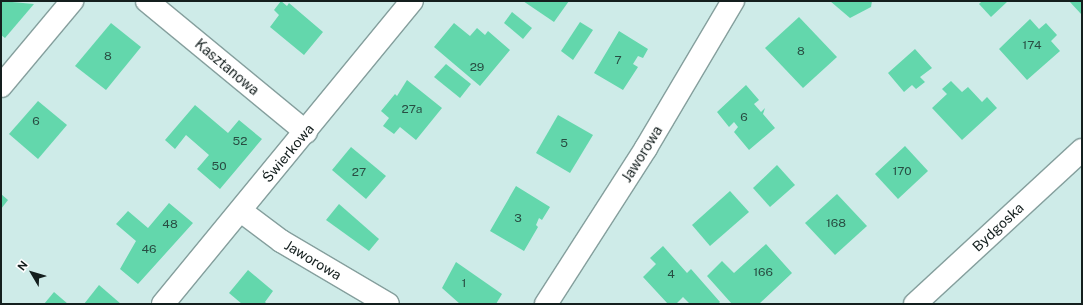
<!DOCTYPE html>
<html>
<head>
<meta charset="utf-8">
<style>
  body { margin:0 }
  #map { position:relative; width:1083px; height:305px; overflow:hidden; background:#ceebe8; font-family:"Public Sans",sans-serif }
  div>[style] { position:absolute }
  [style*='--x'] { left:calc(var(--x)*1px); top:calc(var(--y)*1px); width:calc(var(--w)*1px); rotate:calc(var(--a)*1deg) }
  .building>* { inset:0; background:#63d7ac }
  .roads { filter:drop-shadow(1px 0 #859f9d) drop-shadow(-1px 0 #859f9d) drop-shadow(0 1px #859f9d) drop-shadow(0 -1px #859f9d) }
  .street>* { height:22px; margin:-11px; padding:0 11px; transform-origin:11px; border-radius:11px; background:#fff }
  .secondary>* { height:22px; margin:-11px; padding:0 11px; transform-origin:11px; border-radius:11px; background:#fff }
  span { translate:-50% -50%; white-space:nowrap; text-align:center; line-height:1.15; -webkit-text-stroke:4px #fff; paint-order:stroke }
  .number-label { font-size:12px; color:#284d42 }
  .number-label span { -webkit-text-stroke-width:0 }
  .street-label { font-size:14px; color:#141f1e }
  .frame { position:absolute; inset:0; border:2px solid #141f1e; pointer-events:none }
  .north { position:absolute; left:12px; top:253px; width:40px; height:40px; -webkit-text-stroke:3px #fff; paint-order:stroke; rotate:308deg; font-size:11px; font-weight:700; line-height:16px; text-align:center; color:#141f1e }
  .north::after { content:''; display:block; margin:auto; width:14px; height:18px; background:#141f1e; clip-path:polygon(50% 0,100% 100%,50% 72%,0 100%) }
</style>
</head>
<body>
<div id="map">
  <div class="building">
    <i style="clip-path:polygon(1px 1px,34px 4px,5px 38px,1px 35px)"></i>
    <i style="clip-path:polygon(281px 1px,287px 6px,289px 3px,323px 32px,304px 55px,270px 27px,279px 15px,274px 10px)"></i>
    <i style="clip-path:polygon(523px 1px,569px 1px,554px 22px)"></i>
    <i style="clip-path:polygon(830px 1px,872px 1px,871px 7px,850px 18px)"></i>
    <i style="clip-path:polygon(982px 1px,1008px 1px,991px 17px,979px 4px)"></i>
    <i style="clip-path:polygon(1069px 1px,1082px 1px,1082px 15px)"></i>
    <i style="clip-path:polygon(512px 12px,532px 28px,523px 39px,504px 23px)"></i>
    <i style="clip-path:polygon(799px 17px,837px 57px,803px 88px,765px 48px)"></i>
    <i style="clip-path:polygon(1030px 19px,1039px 29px,1046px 23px,1057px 35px,1051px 41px,1060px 51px,1027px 80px,999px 49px)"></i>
    <i style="clip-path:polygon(580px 22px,593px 30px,573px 60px,561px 51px)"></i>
    <i style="clip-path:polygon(111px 23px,141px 47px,106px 90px,75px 66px)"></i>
    <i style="clip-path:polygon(454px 23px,470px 36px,477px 28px,485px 35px,488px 31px,510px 50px,480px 86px,434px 47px)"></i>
    <i style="clip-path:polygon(619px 31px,648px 49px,643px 58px,638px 56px,633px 64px,638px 67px,623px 90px,594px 73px)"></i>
    <i style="clip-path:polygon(915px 49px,932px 68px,920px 77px,925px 82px,916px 89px,912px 85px,904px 92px,888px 73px)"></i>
    <i style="clip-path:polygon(446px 64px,471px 84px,460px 98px,434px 77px)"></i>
    <i style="clip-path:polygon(407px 80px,442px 108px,416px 140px,400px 127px,394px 134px,383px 126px,389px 118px,381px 111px,395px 94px,397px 96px)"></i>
    <i style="clip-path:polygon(951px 81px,962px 92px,968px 87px,982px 102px,987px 97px,997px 108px,962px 140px,932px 108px,947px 94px,942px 89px)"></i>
    <i style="clip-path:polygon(746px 85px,759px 100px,754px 104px,761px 112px,765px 108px,763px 114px,775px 128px,749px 150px,734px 132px,738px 127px,734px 122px,729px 127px,717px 112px)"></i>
    <i style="clip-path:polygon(38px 101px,67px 125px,38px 159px,9px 134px)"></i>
    <i style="clip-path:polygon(195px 105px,228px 133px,239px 120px,262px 139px,220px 189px,197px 169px,209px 155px,186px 135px,175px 149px,165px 140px)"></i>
    <i style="clip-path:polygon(558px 115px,593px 135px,570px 173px,536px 153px)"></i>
    <i style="clip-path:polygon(905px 146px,928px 171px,898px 199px,875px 174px)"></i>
    <i style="clip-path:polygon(351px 147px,386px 176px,366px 199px,332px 170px)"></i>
    <i style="clip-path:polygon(777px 165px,795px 185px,770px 207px,753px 188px)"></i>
    <i style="clip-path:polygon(516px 186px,550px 207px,542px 220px,539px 218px,536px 225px,538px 227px,524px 251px,490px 231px)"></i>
    <i style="clip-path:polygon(730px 191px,749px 212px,710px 246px,692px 225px)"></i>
    <i style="clip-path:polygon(1px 194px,8px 200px,1px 209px)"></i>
    <i style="clip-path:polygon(837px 194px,867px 226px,835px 255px,805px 223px)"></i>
    <i style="clip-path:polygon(169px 203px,193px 223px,138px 284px,120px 269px,136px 241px,116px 224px,128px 211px,148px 228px)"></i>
    <i style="clip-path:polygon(339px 204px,379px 239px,369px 251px,326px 220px)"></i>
    <i style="clip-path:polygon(766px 244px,792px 273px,759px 304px,732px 304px,707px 276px,722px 261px,734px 273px)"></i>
    <i style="clip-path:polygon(663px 246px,687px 273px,691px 269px,720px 302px,718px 304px,690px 304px,683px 297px,676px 304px,668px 304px,643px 277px,656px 264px,650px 258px)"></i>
    <i style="clip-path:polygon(456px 262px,502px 294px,496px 304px,460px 304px,442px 288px)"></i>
    <i style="clip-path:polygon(248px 270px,273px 291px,265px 302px,267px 304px,242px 304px,229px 293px)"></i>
    <i style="clip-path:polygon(99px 285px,121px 304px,84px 304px)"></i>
    <i style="clip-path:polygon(54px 292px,68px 304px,44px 304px)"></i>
  </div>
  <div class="roads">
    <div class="street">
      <i style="--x:147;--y:1;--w:206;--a:39.5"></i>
      <i style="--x:1;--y:86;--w:111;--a:-50.1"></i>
      <i style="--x:241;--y:211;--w:50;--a:36.9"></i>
      <i style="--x:281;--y:241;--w:124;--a:30.5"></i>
      <i style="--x:163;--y:304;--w:392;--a:-50.6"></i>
      <i style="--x:546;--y:304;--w:185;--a:-57.3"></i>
      <i style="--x:646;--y:148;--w:171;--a:-59.4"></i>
    </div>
    <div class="secondary">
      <i style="--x:915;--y:304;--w:227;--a:-42.7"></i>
    </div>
  </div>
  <div class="number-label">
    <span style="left:1032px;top:46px">174</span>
    <span style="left:801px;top:52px">8</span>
    <span style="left:108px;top:57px">8</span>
    <span style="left:618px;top:61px">7</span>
    <span style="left:477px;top:68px">29</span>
    <span style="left:412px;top:110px">27a</span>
    <span style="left:744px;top:118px">6</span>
    <span style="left:36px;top:122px">6</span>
    <span style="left:240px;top:142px">52</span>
    <span style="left:564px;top:144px">5</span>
    <span style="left:219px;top:167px">50</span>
    <span style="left:902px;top:172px">170</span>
    <span style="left:359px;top:173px">27</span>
    <span style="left:518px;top:219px">3</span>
    <span style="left:836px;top:224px">168</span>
    <span style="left:170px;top:225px">48</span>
    <span style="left:149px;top:250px">46</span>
    <span style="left:763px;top:273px">166</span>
    <span style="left:671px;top:275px">4</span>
    <span style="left:464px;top:284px">1</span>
  </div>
  <div class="street-label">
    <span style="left:227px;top:67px;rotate:40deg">Kasztanowa</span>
    <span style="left:288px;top:153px;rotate:-50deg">Świerkowa</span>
    <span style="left:642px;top:154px;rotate:-58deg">Jaworowa</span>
    <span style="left:998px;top:227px;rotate:-43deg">Bydgoska</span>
    <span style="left:313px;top:260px;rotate:31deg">Jaworowa</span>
  </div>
  <div class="frame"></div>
  <div class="north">N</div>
</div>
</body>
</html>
